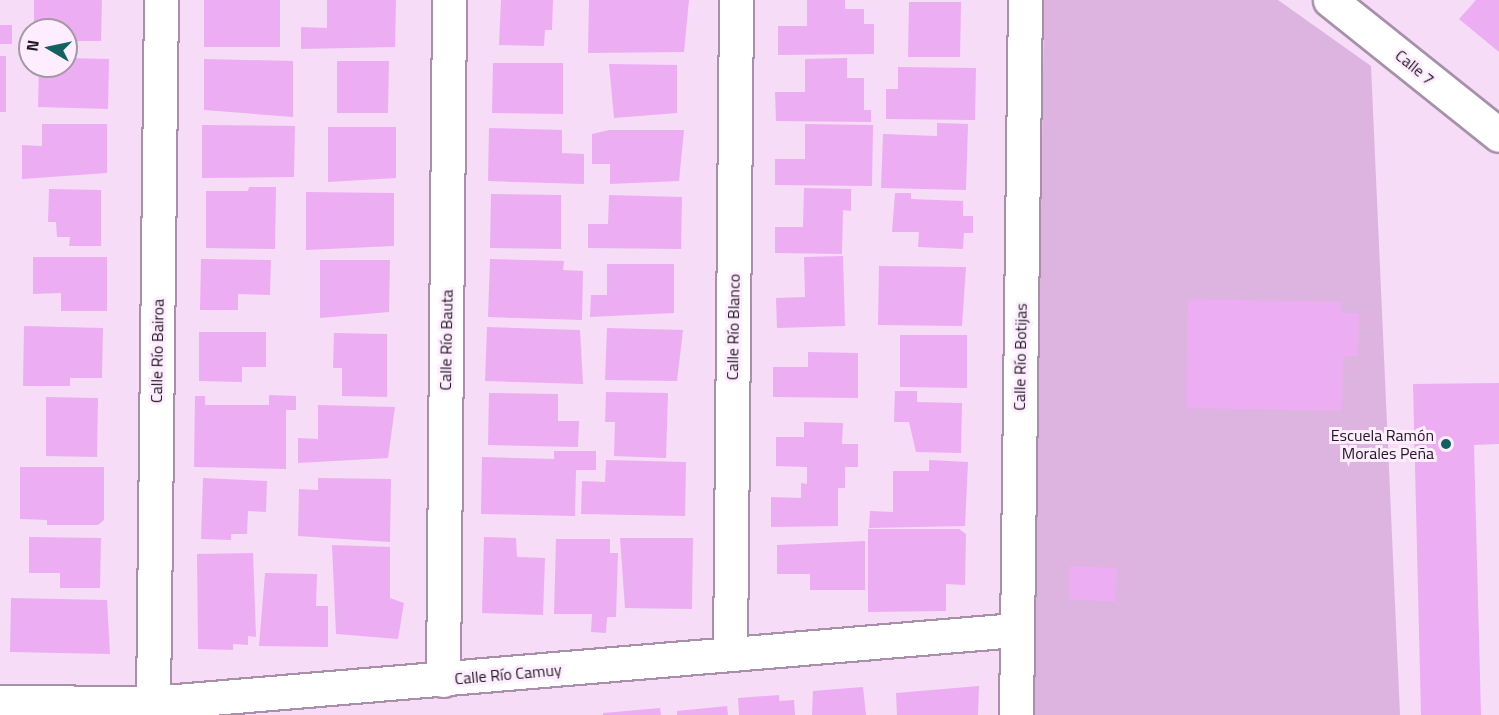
<!DOCTYPE html>
<html>
<head>
<meta charset="utf-8">
<style>
  body { margin:0 }
  #map { position:relative; width:1499px; height:715px; overflow:hidden; background:#f6dcf7; font-family:"Titillium Web",sans-serif }
  div>[style] { position:absolute }
  [style*='--x'] { left:calc(var(--x)*1px); top:calc(var(--y)*1px); width:calc(var(--w)*1px); rotate:calc(var(--a)*1deg) }
  .green>* { inset:0; background:#ddb4df }
  .building>* { inset:0; background:#edadf2 }
  .roads { filter:drop-shadow(2px 0 #a890aa) drop-shadow(-2px 0 #a890aa) drop-shadow(0 2px #a890aa) drop-shadow(0 -2px #a890aa) }
  .minor>* { height:33px; margin:-16.5px; padding:0 16.5px; transform-origin:16.5px; border-radius:16.5px; background:#fff }
  .dots>* { width:16px; height:16px; translate:-50% -50%; box-sizing:border-box; border:3px solid #fdedfe; border-radius:50% }
  span { translate:-50% -50%; white-space:nowrap; text-align:center; line-height:1.15; -webkit-text-stroke:6px #fdedfe; paint-order:stroke }
  .street-label { font-size:16px; color:#211821 }
  .poi-label { font-size:16px; color:#211821 }
  .right { translate:-100% -50%; text-align:right }
  .north { position:absolute; left:18px; top:18px; width:60px; height:60px; box-sizing:border-box; background:#fdedfe; border:2px solid #a598a6; border-radius:50%; rotate:279deg; font-size:16px; font-weight:700; line-height:24px; text-align:center; color:#211821 }
  .north::after { content:''; display:block; margin:auto; width:21px; height:27px; background:#116261; clip-path:polygon(50% 0,100% 100%,50% 72%,0 100%) }
</style>
</head>
<body>
<div id="map">
  <div class="green">
    <i style="clip-path:polygon(1044px 0,1278px 0,1371px 66px,1400px 715px,1034px 715px)"></i>
  </div>
  <div class="building">
    <i style="clip-path:polygon(34px 0,102px 0,101px 41px,66px 41px,66px 30px,34px 28px)"></i>
    <i style="clip-path:polygon(204px 0,280px 0,280px 47px,204px 47px)"></i>
    <i style="clip-path:polygon(327px 0,396px 0,395px 47px,301px 49px,301px 27px,327px 28px)"></i>
    <i style="clip-path:polygon(501px 0,553px 0,552px 30px,545px 30px,544px 46px,499px 45px)"></i>
    <i style="clip-path:polygon(589px 0,689px 0,684px 52px,588px 53px)"></i>
    <i style="clip-path:polygon(807px 0,845px 0,845px 9px,864px 9px,864px 24px,874px 24px,874px 54px,778px 55px,778px 26px,807px 26px)"></i>
    <i style="clip-path:polygon(1476px 0,1499px 0,1499px 52px,1459px 19px)"></i>
    <i style="clip-path:polygon(909px 2px,961px 2px,960px 57px,908px 57px)"></i>
    <i style="clip-path:polygon(0 25px,12px 25px,12px 44px,0 44px)"></i>
    <i style="clip-path:polygon(0 56px,6px 56px,6px 112px,0 112px)"></i>
    <i style="clip-path:polygon(66px 58px,109px 59px,108px 109px,38px 107px,39px 66px,66px 66px)"></i>
    <i style="clip-path:polygon(847px 58px,847px 78px,864px 78px,864px 110px,871px 110px,871px 122px,776px 121px,775px 92px,805px 92px,805px 59px)"></i>
    <i style="clip-path:polygon(204px 59px,293px 61px,293px 117px,204px 110px)"></i>
    <i style="clip-path:polygon(337px 61px,389px 61px,388px 113px,337px 113px)"></i>
    <i style="clip-path:polygon(493px 63px,563px 63px,563px 114px,492px 113px)"></i>
    <i style="clip-path:polygon(609px 64px,677px 65px,677px 113px,614px 118px)"></i>
    <i style="clip-path:polygon(898px 67px,976px 68px,975px 120px,886px 119px,886px 89px,898px 89px)"></i>
    <i style="clip-path:polygon(937px 123px,968px 124px,966px 190px,881px 188px,883px 134px,937px 136px)"></i>
    <i style="clip-path:polygon(42px 124px,107px 124px,107px 173px,22px 179px,22px 145px,42px 146px)"></i>
    <i style="clip-path:polygon(805px 124px,873px 125px,872px 186px,775px 185px,775px 159px,805px 159px)"></i>
    <i style="clip-path:polygon(202px 125px,295px 126px,294px 177px,202px 178px)"></i>
    <i style="clip-path:polygon(328px 127px,396px 127px,396px 178px,328px 182px)"></i>
    <i style="clip-path:polygon(489px 128px,562px 130px,562px 153px,584px 154px,584px 184px,488px 181px)"></i>
    <i style="clip-path:polygon(609px 130px,684px 130px,679px 181px,610px 184px,610px 164px,592px 164px,592px 134px)"></i>
    <i style="clip-path:polygon(249px 187px,276px 187px,275px 249px,206px 248px,206px 191px,248px 191px)"></i>
    <i style="clip-path:polygon(804px 188px,851px 189px,851px 211px,843px 210px,842px 254px,775px 253px,775px 227px,803px 227px)"></i>
    <i style="clip-path:polygon(49px 189px,101px 190px,101px 246px,69px 246px,70px 237px,57px 237px,56px 222px,48px 222px)"></i>
    <i style="clip-path:polygon(306px 192px,394px 193px,394px 246px,306px 250px)"></i>
    <i style="clip-path:polygon(895px 193px,911px 193px,911px 199px,963px 201px,963px 216px,973px 216px,973px 233px,964px 233px,963px 249px,918px 247px,919px 232px,892px 232px)"></i>
    <i style="clip-path:polygon(491px 194px,561px 195px,561px 249px,490px 248px)"></i>
    <i style="clip-path:polygon(609px 195px,682px 197px,681px 249px,588px 248px,588px 224px,608px 224px)"></i>
    <i style="clip-path:polygon(843px 256px,845px 326px,777px 328px,776px 298px,805px 297px,804px 257px)"></i>
    <i style="clip-path:polygon(33px 257px,107px 257px,107px 311px,61px 311px,61px 293px,33px 294px)"></i>
    <i style="clip-path:polygon(201px 259px,271px 260px,270px 295px,238px 294px,238px 310px,200px 310px)"></i>
    <i style="clip-path:polygon(490px 259px,564px 261px,563px 270px,583px 271px,582px 320px,488px 317px)"></i>
    <i style="clip-path:polygon(320px 260px,390px 260px,389px 312px,320px 318px)"></i>
    <i style="clip-path:polygon(607px 264px,674px 264px,674px 313px,590px 317px,591px 295px,607px 295px)"></i>
    <i style="clip-path:polygon(879px 266px,966px 267px,962px 326px,878px 325px)"></i>
    <i style="clip-path:polygon(1188px 299px,1342px 302px,1342px 313px,1359px 313px,1358px 356px,1343px 356px,1342px 411px,1186px 408px)"></i>
    <i style="clip-path:polygon(24px 326px,103px 328px,102px 378px,70px 378px,70px 386px,23px 386px)"></i>
    <i style="clip-path:polygon(487px 327px,580px 330px,583px 384px,485px 381px)"></i>
    <i style="clip-path:polygon(607px 328px,683px 330px,677px 381px,605px 380px)"></i>
    <i style="clip-path:polygon(199px 332px,266px 332px,266px 367px,242px 367px,242px 382px,199px 381px)"></i>
    <i style="clip-path:polygon(334px 333px,387px 334px,387px 397px,342px 396px,342px 368px,333px 368px)"></i>
    <i style="clip-path:polygon(900px 335px,967px 335px,967px 388px,900px 387px)"></i>
    <i style="clip-path:polygon(808px 352px,858px 353px,858px 398px,773px 397px,773px 367px,808px 367px)"></i>
    <i style="clip-path:polygon(1499px 383px,1499px 444px,1474px 445px,1481px 715px,1421px 715px,1413px 384px)"></i>
    <i style="clip-path:polygon(895px 391px,917px 391px,917px 402px,962px 403px,961px 453px,916px 452px,909px 422px,894px 422px)"></i>
    <i style="clip-path:polygon(606px 392px,668px 393px,666px 458px,614px 456px,615px 422px,605px 422px)"></i>
    <i style="clip-path:polygon(489px 393px,558px 394px,558px 421px,579px 421px,578px 447px,488px 445px)"></i>
    <i style="clip-path:polygon(269px 395px,296px 396px,296px 410px,286px 410px,286px 469px,194px 467px,195px 396px,205px 396px,205px 405px,269px 405px)"></i>
    <i style="clip-path:polygon(46px 397px,98px 398px,97px 457px,46px 456px)"></i>
    <i style="clip-path:polygon(318px 405px,395px 407px,388px 458px,298px 463px,298px 438px,318px 439px)"></i>
    <i style="clip-path:polygon(804px 422px,843px 423px,842px 444px,858px 444px,858px 467px,845px 467px,845px 488px,838px 488px,838px 526px,771px 527px,771px 497px,801px 498px,801px 483px,807px 484px,807px 467px,776px 466px,776px 437px,804px 437px)"></i>
    <i style="clip-path:polygon(554px 451px,596px 451px,596px 470px,576px 470px,575px 516px,481px 514px,482px 457px,554px 459px)"></i>
    <i style="clip-path:polygon(606px 460px,686px 462px,685px 516px,581px 514px,582px 481px,605px 482px)"></i>
    <i style="clip-path:polygon(929px 460px,968px 462px,965px 526px,869px 528px,870px 511px,893px 512px,893px 471px,929px 471px)"></i>
    <i style="clip-path:polygon(20px 467px,104px 467px,104px 520px,98px 525px,47px 525px,47px 520px,20px 519px)"></i>
    <i style="clip-path:polygon(203px 478px,267px 481px,266px 512px,248px 511px,247px 534px,231px 534px,231px 540px,201px 539px)"></i>
    <i style="clip-path:polygon(318px 478px,391px 479px,390px 542px,298px 536px,299px 489px,318px 490px)"></i>
    <i style="clip-path:polygon(868px 529px,959px 529px,966px 534px,965px 585px,946px 584px,946px 611px,868px 612px)"></i>
    <i style="clip-path:polygon(29px 537px,101px 538px,100px 588px,60px 588px,60px 573px,29px 573px)"></i>
    <i style="clip-path:polygon(484px 537px,516px 538px,517px 557px,545px 558px,543px 615px,482px 613px)"></i>
    <i style="clip-path:polygon(620px 538px,693px 538px,692px 609px,625px 608px)"></i>
    <i style="clip-path:polygon(556px 539px,610px 539px,610px 553px,618px 553px,616px 617px,607px 617px,606px 633px,591px 632px,592px 614px,554px 614px)"></i>
    <i style="clip-path:polygon(865px 541px,865px 590px,810px 590px,810px 574px,777px 574px,777px 545px)"></i>
    <i style="clip-path:polygon(332px 545px,390px 547px,390px 598px,404px 603px,398px 639px,336px 634px)"></i>
    <i style="clip-path:polygon(253px 553px,256px 637px,248px 636px,248px 645px,233px 644px,233px 650px,198px 649px,197px 554px)"></i>
    <i style="clip-path:polygon(1070px 566px,1117px 568px,1115px 602px,1069px 599px)"></i>
    <i style="clip-path:polygon(265px 573px,317px 574px,316px 606px,328px 606px,328px 647px,259px 646px)"></i>
    <i style="clip-path:polygon(11px 598px,107px 600px,110px 654px,10px 652px)"></i>
    <i style="clip-path:polygon(979px 686px,978px 715px,897px 715px,896px 693px)"></i>
    <i style="clip-path:polygon(863px 687px,866px 715px,812px 715px,813px 691px)"></i>
    <i style="clip-path:polygon(779px 695px,779px 701px,794px 700px,795px 715px,739px 715px,738px 698px)"></i>
    <i style="clip-path:polygon(727px 706px,728px 715px,677px 715px,677px 711px)"></i>
    <i style="clip-path:polygon(660px 708px,661px 715px,603px 715px,603px 713px)"></i>
  </div>
  <div class="roads">
    <div class="minor">
      <i style="--x:1330;--y:0;--w:216;--a:38.6"></i>
      <i style="--x:730;--y:653;--w:653;--a:-89.47"></i>
      <i style="--x:443;--y:680;--w:680;--a:-89.49"></i>
      <i style="--x:0;--y:702;--w:153;--a:0.4"></i>
      <i style="--x:153;--y:703;--w:866;--a:-4.84"></i>
      <i style="--x:153;--y:703;--w:703;--a:-89.35"></i>
      <i style="--x:1016;--y:715;--w:715;--a:-89.28"></i>
    </div>
  </div>
  <div class="dots">
    <i style="left:1446px;top:444px;background:#116261"></i>
  </div>
  <div class="street-label">
    <span style="left:1415px;top:67px;rotate:39deg">Calle 7</span>
    <span style="left:733px;top:327px;rotate:-89deg">Calle Río Blanco</span>
    <span style="left:446px;top:340px;rotate:-89deg">Calle Río Bauta</span>
    <span style="left:157px;top:351px;rotate:-89deg">Calle Río Bairoa</span>
    <span style="left:1020px;top:357px;rotate:-89deg">Calle Río Botijas</span>
    <span style="left:508px;top:674px;rotate:-5deg">Calle Río Camuy</span>
  </div>
  <div class="poi-label">
    <span class="right" style="left:1434px;top:444px">Escuela Ramón<br>Morales Peña</span>
  </div>
  <div class="north">N</div>
</div>
</body>
</html>
